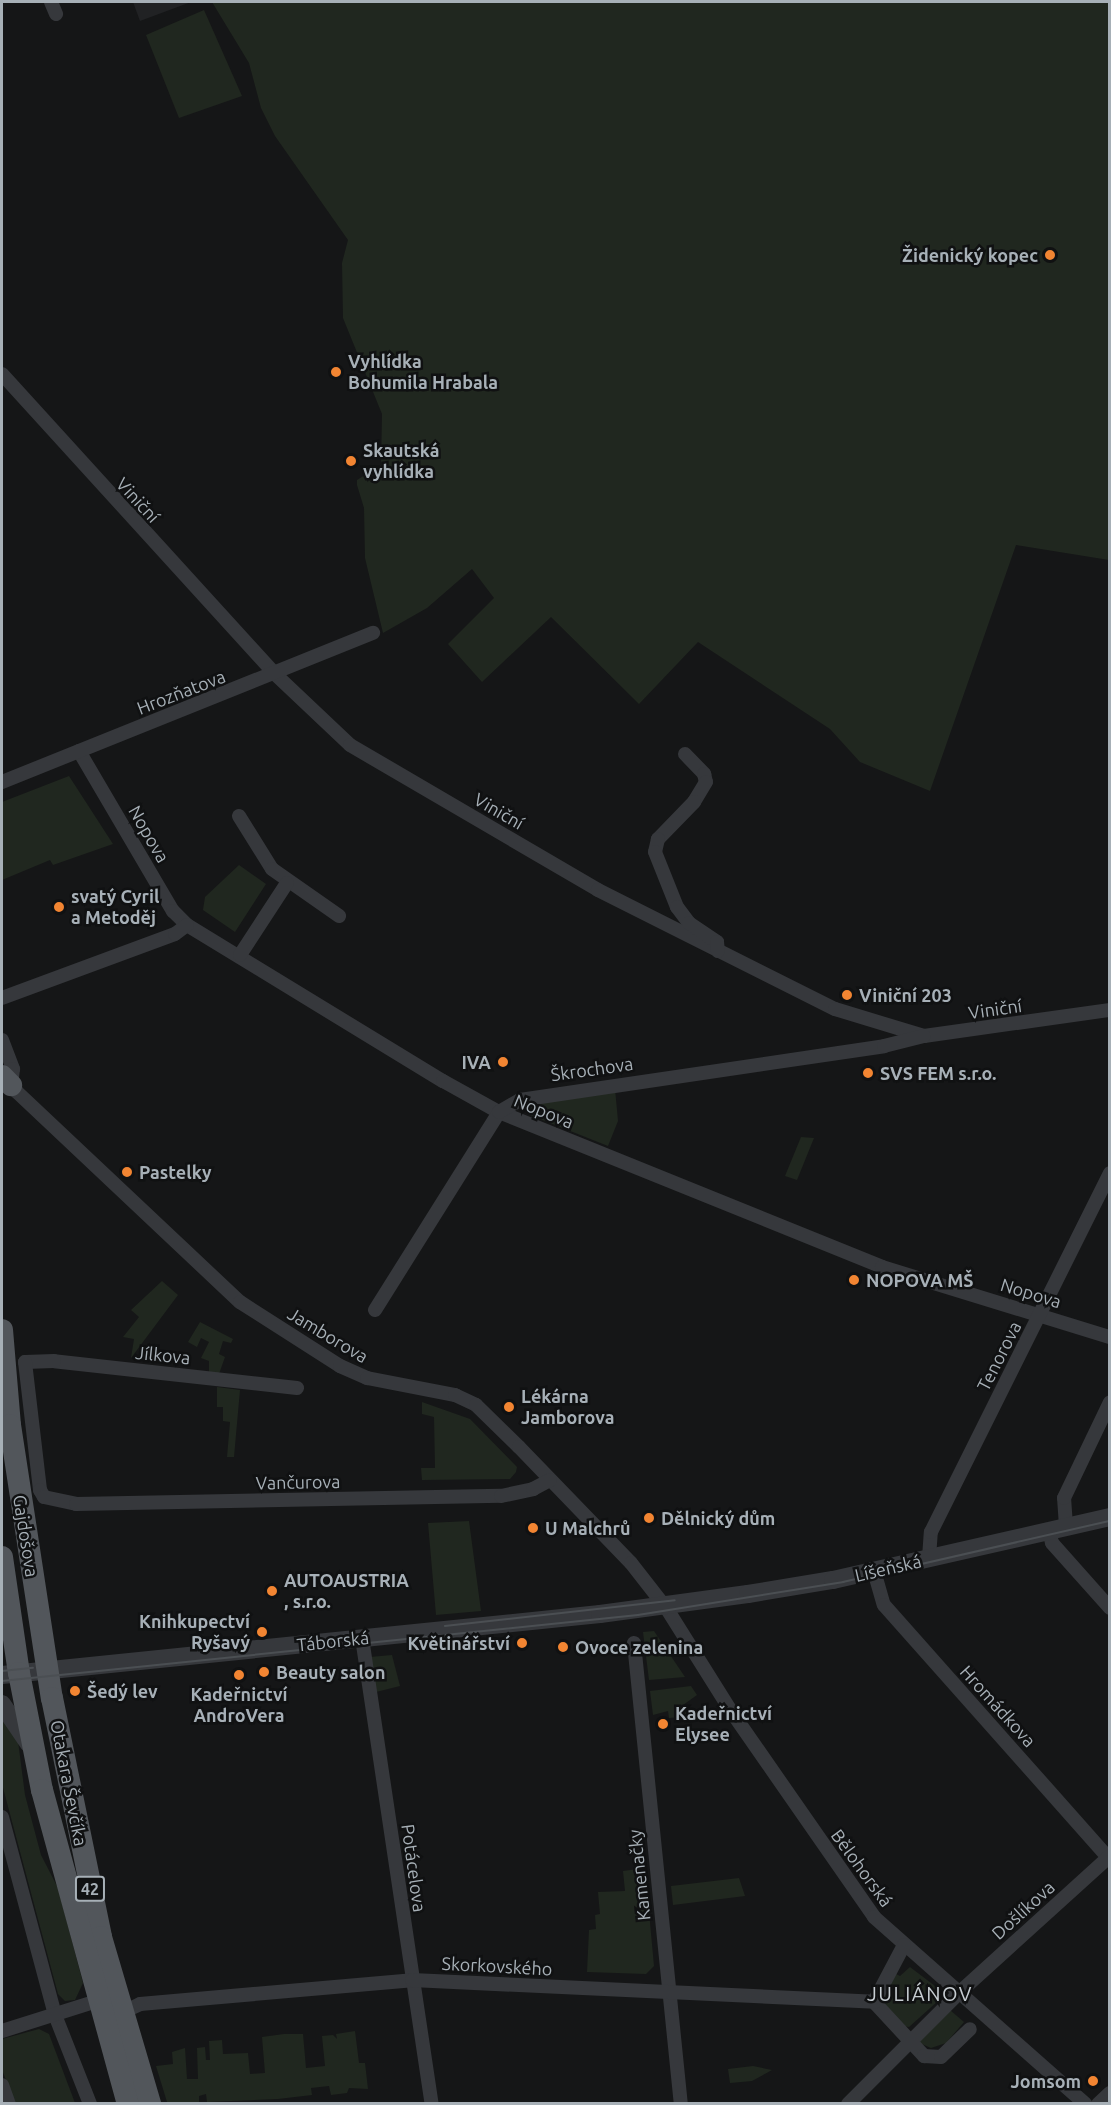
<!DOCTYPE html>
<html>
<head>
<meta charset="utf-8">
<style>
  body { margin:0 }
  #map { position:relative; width:1111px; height:2105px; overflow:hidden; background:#151617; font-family:Ubuntu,sans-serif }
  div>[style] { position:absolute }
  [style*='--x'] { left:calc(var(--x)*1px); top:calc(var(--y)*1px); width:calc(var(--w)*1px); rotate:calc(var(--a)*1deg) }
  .built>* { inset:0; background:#212224 }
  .green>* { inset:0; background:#20271f }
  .minor>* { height:14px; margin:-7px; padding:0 7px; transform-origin:7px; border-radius:7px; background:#36383c }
  .tertiary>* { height:18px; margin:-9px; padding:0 9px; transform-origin:9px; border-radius:9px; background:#36383c }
  .primary>* { height:22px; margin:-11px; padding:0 11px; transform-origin:11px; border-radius:11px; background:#52565b }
  .tram>* { height:1.5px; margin:-0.75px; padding:0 0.75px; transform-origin:0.75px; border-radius:0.75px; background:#4b4f53 }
  .dots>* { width:16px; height:16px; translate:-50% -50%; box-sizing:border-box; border:3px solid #101112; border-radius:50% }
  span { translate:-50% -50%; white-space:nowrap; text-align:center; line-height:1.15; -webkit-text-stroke:5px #101112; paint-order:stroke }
  .shield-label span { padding:2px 4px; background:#101112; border:2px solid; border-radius:4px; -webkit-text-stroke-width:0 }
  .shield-label { font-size:16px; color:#a7b0b7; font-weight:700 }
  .poi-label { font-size:18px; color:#a7b0b7; font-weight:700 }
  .right { translate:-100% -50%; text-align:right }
  .left { translate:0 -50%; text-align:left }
  .street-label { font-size:18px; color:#a7b0b7 }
  .neighbourhood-label { font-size:20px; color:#c8ced3; letter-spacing:1.5px }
  .frame { position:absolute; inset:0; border:3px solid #a7b0b7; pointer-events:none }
</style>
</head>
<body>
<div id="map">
  <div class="built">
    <i style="clip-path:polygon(133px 2px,191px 2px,140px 21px)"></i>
  </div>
  <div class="green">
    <i style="clip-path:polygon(212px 2px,1109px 2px,1109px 560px,1016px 545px,930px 791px,860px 762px,830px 729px,698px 642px,639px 704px,551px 617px,482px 682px,448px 644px,494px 598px,472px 569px,427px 608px,383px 633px,365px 558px,364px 508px,357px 485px,357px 480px,381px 465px,382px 414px,343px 318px,342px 263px,348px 240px,275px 136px,261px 108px,249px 63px)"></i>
    <i style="clip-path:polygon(204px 10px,242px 96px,179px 118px,146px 35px)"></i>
    <i style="clip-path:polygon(69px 776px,113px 844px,53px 865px,50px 860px,2px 880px,2px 802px)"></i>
    <i style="clip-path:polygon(239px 865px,266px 884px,235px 932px,203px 910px,205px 897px)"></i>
    <i style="clip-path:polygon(615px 1089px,618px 1121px,608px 1146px,530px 1115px,531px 1102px)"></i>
    <i style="clip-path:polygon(801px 1137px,814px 1138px,797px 1180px,785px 1176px)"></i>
    <i style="clip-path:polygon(162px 1281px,178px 1295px,131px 1358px,134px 1339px,123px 1337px,139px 1317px,131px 1310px)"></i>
    <i style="clip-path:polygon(200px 1322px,233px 1339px,231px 1343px,223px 1341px,219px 1354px,225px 1357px,219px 1374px,209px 1373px,209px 1361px,201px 1358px,209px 1342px,201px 1338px,197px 1347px,188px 1342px)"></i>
    <i style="clip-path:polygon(217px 1387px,240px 1390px,234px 1457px,227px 1457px,230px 1422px,223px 1421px,223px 1407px,217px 1407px)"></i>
    <i style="clip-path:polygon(422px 1402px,470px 1419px,517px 1467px,516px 1472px,510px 1479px,422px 1480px,421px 1468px,435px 1468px,434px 1417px,422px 1414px)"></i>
    <i style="clip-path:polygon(469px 1521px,481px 1611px,436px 1615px,428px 1523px)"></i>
    <i style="clip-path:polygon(654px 1631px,685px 1677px,649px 1680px,643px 1632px)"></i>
    <i style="clip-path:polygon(392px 1655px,400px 1686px,376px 1692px,370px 1657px)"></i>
    <i style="clip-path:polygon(691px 1686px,697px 1695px,683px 1705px,688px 1719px,683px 1723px,680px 1717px,669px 1718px,668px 1711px,653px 1715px,650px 1691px)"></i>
    <i style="clip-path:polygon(2px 1714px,18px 1741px,25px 1795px,41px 1855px,58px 1888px,83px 1983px,75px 2000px,65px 2001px,58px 1994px,2px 1784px)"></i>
    <i style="clip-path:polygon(645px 1868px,654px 1966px,646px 1974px,587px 1972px,589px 1930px,596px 1929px,595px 1915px,600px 1914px,598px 1892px,625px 1891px,623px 1871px)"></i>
    <i style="clip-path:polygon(739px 1878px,745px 1896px,673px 1905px,671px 1886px)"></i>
    <i style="clip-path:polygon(910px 1967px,935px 1986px,938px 2001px,909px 2027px,903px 2026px,884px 2005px,884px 1998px,896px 1974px,900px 1976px)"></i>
    <i style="clip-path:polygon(950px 2010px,964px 2022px,946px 2043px,931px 2048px,917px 2042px)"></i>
    <i style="clip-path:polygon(39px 2029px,49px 2034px,75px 2103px,15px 2103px,2px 2070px,2px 2039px)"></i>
    <i style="clip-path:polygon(355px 2031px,359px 2063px,365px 2063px,368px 2089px,349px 2088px,347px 2093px,331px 2095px,329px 2086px,311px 2088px,312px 2095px,278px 2099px,207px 2102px,206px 2094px,199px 2096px,199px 2103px,167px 2102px,156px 2066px,173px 2064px,172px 2052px,185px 2048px,187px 2079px,198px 2079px,197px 2048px,205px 2047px,206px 2060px,210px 2060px,209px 2041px,222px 2040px,223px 2054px,248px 2053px,250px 2074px,265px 2073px,262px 2037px,284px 2034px,303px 2034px,306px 2068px,325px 2066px,322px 2036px,333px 2035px,337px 2039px,336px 2034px)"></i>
    <i style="clip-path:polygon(753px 2066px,772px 2070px,752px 2081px,730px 2083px,728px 2069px)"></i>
  </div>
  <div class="minor">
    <i style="--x:51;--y:2;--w:13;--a:67"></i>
    <i style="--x:2;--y:374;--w:406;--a:47.7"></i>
    <i style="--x:275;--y:674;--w:103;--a:43.4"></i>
    <i style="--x:350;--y:745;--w:287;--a:30.3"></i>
    <i style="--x:598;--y:890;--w:265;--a:26.7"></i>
    <i style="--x:835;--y:1009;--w:93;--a:16.9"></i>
    <i style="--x:924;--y:1036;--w:188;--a:-8"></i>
    <i style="--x:79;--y:751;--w:186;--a:59.6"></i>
    <i style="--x:173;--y:911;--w:20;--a:45"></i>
    <i style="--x:187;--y:925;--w:300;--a:31.4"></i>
    <i style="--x:443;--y:1081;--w:64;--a:29"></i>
    <i style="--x:499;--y:1112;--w:413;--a:22"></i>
    <i style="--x:882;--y:1267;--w:239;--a:17.1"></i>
    <i style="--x:685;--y:754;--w:28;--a:46"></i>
    <i style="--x:704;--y:774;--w:8;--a:76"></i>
    <i style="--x:706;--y:782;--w:23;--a:121"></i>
    <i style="--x:694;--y:802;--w:52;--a:134.2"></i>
    <i style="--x:658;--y:839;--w:13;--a:103"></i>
    <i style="--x:655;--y:852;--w:59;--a:68.2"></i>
    <i style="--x:677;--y:907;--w:20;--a:53"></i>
    <i style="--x:689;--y:923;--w:34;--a:34"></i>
    <i style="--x:717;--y:942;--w:9;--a:84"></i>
    <i style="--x:2;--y:782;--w:400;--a:-21.9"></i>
    <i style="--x:239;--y:816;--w:62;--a:58.1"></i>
    <i style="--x:272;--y:869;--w:82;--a:35"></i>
    <i style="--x:240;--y:955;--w:86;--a:-56.9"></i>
    <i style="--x:2;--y:998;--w:184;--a:-20.3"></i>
    <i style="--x:175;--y:934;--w:15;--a:-37"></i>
    <i style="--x:2;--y:1040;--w:31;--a:69"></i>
    <i style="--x:13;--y:1069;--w:16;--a:97"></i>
    <i style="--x:11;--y:1085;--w:9;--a:49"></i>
    <i style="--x:17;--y:1092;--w:306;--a:43.3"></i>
    <i style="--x:240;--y:1302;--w:119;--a:32.6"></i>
    <i style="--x:340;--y:1366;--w:30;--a:24"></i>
    <i style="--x:367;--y:1378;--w:90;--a:10.9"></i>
    <i style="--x:455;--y:1395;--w:23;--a:25"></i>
    <i style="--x:476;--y:1405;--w:60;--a:44.3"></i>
    <i style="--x:519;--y:1447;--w:161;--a:46"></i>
    <i style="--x:631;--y:1563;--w:58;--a:52"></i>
    <i style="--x:667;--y:1609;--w:120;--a:57.9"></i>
    <i style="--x:731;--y:1711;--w:251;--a:55.2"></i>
    <i style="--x:874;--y:1917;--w:282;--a:41.5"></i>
    <i style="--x:375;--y:1310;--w:234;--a:-57.9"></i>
    <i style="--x:499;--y:1112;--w:24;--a:-30"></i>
    <i style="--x:520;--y:1100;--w:368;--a:-8.4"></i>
    <i style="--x:884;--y:1046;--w:41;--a:-14"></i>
    <i style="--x:297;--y:1388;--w:244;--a:-173.7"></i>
    <i style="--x:54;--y:1361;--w:29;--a:178"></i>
    <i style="--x:25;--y:1362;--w:129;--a:83.3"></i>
    <i style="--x:40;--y:1490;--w:8;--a:60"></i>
    <i style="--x:44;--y:1497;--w:33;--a:12"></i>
    <i style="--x:76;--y:1504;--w:425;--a:-1.1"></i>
    <i style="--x:501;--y:1496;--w:33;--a:-12"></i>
    <i style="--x:533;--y:1489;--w:19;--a:-28"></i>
    <i style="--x:1066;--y:1526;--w:28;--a:-94"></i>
    <i style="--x:1064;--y:1498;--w:106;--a:-64.4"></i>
    <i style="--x:1049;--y:1530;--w:13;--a:77"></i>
    <i style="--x:1052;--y:1543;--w:87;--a:48.3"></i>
    <i style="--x:929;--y:1558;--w:26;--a:-86"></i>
    <i style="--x:931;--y:1532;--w:401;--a:-63.5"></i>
    <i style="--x:874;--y:1571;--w:35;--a:74"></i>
    <i style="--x:884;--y:1605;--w:337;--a:48.4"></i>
    <i style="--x:362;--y:1638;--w:471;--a:81.5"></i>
    <i style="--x:634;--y:1643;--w:463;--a:84.2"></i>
    <i style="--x:2;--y:1817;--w:205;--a:75"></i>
    <i style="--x:55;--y:2015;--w:96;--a:68.5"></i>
    <i style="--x:904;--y:1945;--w:64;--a:117.8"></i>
    <i style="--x:874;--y:2002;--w:74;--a:47.2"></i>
    <i style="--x:924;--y:2056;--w:17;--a:3"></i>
    <i style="--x:941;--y:2057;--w:40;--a:-44"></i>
    <i style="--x:121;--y:2013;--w:21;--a:-25"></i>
    <i style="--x:140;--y:2004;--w:273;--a:-5"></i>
    <i style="--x:412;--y:1980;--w:463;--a:2.7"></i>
    <i style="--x:2;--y:2031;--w:100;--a:-17.5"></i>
    <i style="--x:2;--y:2085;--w:20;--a:70"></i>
    <i style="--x:848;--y:2104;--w:160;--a:-45"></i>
    <i style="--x:961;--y:1991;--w:201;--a:-42.2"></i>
    <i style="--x:1098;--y:2104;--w:16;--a:-43"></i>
  </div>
  <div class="tertiary">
    <i style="--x:2;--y:1675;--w:601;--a:-5.82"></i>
    <i style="--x:600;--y:1614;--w:149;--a:-7.7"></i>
    <i style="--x:748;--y:1594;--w:86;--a:-9.4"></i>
    <i style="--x:833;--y:1580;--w:284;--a:-12.8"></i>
    <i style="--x:2;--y:1704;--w:48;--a:56"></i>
  </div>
  <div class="primary">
    <i style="--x:2;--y:1076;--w:13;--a:45"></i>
    <i style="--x:2;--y:1330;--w:95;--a:85.2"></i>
    <i style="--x:10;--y:1425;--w:276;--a:81.3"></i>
    <i style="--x:52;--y:1698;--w:244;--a:78.4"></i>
    <i style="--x:101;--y:1937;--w:174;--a:73.6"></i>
    <i style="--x:2;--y:1557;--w:117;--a:81.7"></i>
    <i style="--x:19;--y:1673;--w:119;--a:78.9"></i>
    <i style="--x:42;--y:1790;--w:326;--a:74.7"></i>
  </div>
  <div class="tram">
    <i style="--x:445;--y:1626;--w:231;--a:-6.4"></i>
    <i style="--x:2;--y:1671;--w:31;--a:-6"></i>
    <i style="--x:2;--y:1681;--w:639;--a:-5.92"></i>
    <i style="--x:638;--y:1615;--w:208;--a:-9.1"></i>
    <i style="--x:843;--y:1582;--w:274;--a:-12.9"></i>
  </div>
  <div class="dots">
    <i style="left:1050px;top:255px;background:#f28532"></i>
    <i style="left:336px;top:372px;background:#f28532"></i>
    <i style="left:351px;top:461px;background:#f28532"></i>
    <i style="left:59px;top:907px;background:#f28532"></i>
    <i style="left:847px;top:995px;background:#f28532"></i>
    <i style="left:503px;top:1062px;background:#f28532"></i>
    <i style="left:868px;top:1073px;background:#f28532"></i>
    <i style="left:127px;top:1172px;background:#f28532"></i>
    <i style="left:854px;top:1280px;background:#f28532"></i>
    <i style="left:509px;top:1407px;background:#f28532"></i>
    <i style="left:649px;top:1518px;background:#f28532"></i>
    <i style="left:533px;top:1528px;background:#f28532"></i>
    <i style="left:272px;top:1591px;background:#f28532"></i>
    <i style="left:262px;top:1632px;background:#f28532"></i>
    <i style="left:522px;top:1643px;background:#f28532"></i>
    <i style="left:563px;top:1647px;background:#f28532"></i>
    <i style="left:264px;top:1672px;background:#f28532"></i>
    <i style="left:239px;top:1675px;background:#f28532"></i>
    <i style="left:75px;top:1691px;background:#f28532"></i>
    <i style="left:663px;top:1724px;background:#f28532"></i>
    <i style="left:1093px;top:2081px;background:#f28532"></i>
  </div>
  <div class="shield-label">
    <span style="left:90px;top:1889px">42</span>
  </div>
  <div class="poi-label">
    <span class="right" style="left:1038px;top:255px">Židenický kopec</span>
    <span class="left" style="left:348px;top:372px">Vyhlídka<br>Bohumila Hrabala</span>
    <span class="left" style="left:363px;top:461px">Skautská<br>vyhlídka</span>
    <span class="left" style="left:71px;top:907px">svatý Cyril<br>a Metoděj</span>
    <span class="left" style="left:859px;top:995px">Viniční 203</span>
    <span class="right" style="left:491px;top:1062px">IVA</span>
    <span class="left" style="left:880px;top:1073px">SVS FEM s.r.o.</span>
    <span class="left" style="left:139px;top:1172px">Pastelky</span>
    <span class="left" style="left:866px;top:1280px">NOPOVA MŠ</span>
    <span class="left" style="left:521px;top:1407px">Lékárna<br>Jamborova</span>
    <span class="left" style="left:661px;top:1518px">Dělnický dům</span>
    <span class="left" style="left:545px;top:1528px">U Malchrů</span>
    <span class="left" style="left:284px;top:1591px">AUTOAUSTRIA<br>, s.r.o.</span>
    <span class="right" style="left:250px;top:1632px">Knihkupectví<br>Ryšavý</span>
    <span class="right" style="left:510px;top:1643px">Květinářství</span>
    <span class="left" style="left:575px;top:1647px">Ovoce zelenina</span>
    <span class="left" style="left:276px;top:1672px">Beauty salon</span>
    <span class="left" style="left:87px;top:1691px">Šedý lev</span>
    <span style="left:239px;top:1705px">Kadeřnictví<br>AndroVera</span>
    <span class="left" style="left:675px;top:1724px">Kadeřnictví<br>Elysee</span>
    <span class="right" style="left:1081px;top:2081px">Jomsom</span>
  </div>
  <div class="street-label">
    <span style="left:138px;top:500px;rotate:47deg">Viniční</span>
    <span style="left:181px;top:692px;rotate:-21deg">Hrozňatova</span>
    <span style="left:499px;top:811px;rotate:30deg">Viniční</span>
    <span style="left:149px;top:834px;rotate:60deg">Nopova</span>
    <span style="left:995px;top:1009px;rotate:-8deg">Viniční</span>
    <span style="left:592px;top:1069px;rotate:-8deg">Škrochova</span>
    <span style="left:544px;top:1111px;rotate:22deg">Nopova</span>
    <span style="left:1031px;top:1293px;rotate:17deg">Nopova</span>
    <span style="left:328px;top:1335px;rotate:31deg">Jamborova</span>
    <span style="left:163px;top:1355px;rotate:6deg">Jílkova</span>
    <span style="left:999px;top:1356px;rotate:-63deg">Tenorova</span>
    <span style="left:298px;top:1482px;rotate:-1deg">Vančurova</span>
    <span style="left:26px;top:1536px;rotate:81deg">Gajdošova</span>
    <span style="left:888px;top:1568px;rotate:-13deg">Líšeňská</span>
    <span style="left:333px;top:1641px;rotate:-6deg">Táborská</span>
    <span style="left:998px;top:1706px;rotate:48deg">Hromádkova</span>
    <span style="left:69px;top:1783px;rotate:79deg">Otakara Ševčíka</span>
    <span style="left:414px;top:1868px;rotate:82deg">Potácelova</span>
    <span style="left:862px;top:1868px;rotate:54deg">Bělohorská</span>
    <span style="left:639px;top:1875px;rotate:-96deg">Kamenačky</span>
    <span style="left:1023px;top:1910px;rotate:-42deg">Došlíkova</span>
    <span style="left:497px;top:1966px;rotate:3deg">Skorkovského</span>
  </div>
  <div class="neighbourhood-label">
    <span style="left:920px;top:1993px">JULIÁNOV</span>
  </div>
  <div class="frame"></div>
</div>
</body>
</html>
